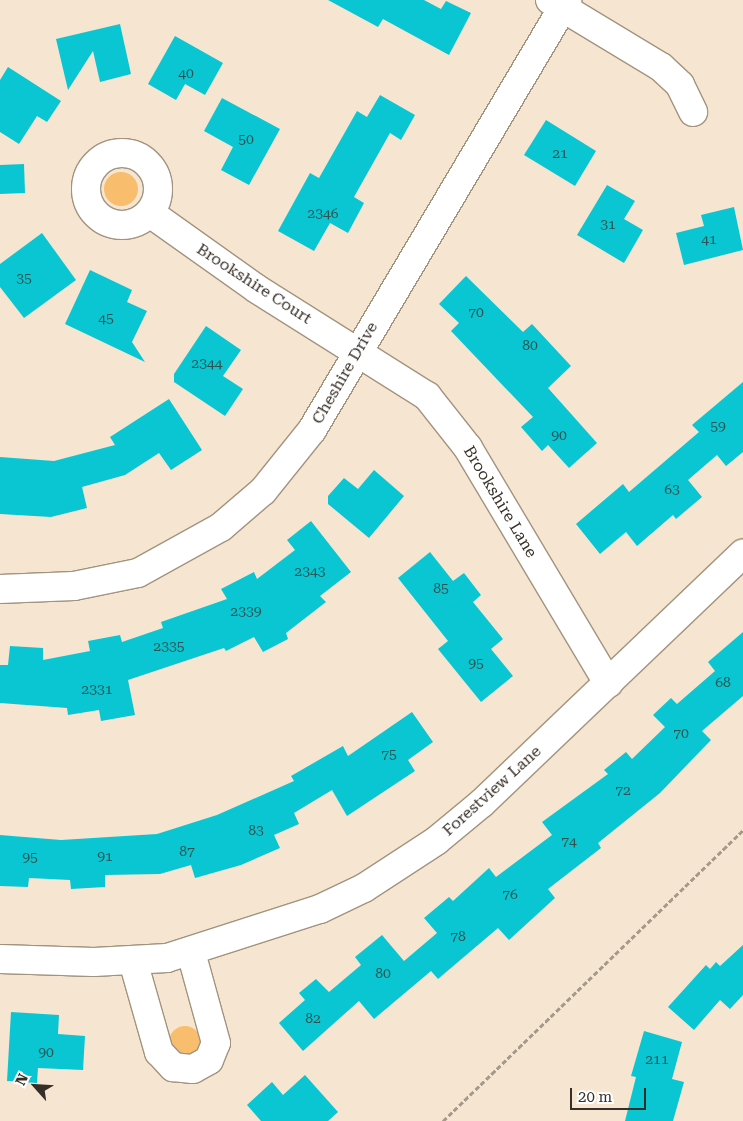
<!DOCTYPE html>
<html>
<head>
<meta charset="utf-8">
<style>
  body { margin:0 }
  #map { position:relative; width:743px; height:1121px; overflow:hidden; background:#f6e5d0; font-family:"Roboto Serif",serif }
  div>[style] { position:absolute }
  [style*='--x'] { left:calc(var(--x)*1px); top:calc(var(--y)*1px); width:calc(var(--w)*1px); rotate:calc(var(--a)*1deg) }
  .green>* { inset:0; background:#f8be6e }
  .round { border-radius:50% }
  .building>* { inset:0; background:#0ac6d2 }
  .path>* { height:3px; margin-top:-1.5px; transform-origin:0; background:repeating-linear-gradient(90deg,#a59989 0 5px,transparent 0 7.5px) }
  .roads { filter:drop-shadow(1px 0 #a2937f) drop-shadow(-1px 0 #a2937f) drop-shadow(0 1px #a2937f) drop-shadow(0 -1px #a2937f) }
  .minor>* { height:28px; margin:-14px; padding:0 14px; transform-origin:14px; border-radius:14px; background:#fff }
  .minor>.ring { margin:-14px; padding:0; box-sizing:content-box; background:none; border:28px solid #fff; border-radius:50% }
  span { translate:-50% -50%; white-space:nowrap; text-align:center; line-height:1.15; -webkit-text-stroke:5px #fff; paint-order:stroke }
  .number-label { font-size:14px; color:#2b5552 }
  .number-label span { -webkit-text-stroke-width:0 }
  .street-label { font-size:16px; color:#362f27 }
  .north { position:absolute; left:10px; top:1061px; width:50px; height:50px; -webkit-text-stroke:4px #fff; paint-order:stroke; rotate:296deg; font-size:14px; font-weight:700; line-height:20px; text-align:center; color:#362f27 }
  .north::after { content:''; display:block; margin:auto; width:18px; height:22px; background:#362f27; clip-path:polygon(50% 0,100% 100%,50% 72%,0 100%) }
  .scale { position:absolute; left:570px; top:1088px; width:76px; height:22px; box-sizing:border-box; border:2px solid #362f27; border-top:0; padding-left:6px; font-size:15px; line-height:18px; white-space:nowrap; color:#362f27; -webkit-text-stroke:4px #fff; paint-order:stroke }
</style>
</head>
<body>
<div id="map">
  <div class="green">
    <i class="round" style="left:104px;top:172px;width:34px;height:34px"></i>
    <i class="round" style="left:169px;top:1026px;width:32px;height:32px"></i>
  </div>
  <div class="building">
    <i style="clip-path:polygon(328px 0,424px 0,441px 9px,446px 1px,471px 13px,449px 55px,383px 19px,378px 27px)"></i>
    <i style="clip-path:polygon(120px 24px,131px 74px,100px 82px,93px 51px,68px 90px,56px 39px)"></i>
    <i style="clip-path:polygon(175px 36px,223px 63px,205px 95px,185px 84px,176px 100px,148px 84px)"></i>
    <i style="clip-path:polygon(8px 67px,61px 101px,47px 122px,37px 116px,19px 144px,0 132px,0 80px)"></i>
    <i style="clip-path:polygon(380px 95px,415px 115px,401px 140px,390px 133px,354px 197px,364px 203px,348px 233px,330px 223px,314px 251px,278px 231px,310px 173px,319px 178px,357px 111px,367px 117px)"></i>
    <i style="clip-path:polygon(222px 98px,280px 129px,249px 185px,221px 170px,233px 147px,204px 131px)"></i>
    <i style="clip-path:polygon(546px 120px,596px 151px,575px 186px,524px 155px)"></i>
    <i style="clip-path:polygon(24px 164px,25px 193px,0 194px,0 165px)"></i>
    <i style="clip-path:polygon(607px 185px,635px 201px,624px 219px,643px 230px,624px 263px,577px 235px)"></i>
    <i style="clip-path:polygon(734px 207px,743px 250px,684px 265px,676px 233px,704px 226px,701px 215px)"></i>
    <i style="clip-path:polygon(42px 233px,76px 280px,24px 318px,0 287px,0 264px)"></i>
    <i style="clip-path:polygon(90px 270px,132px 290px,127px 302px,147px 311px,132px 342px,145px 362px,65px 324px)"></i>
    <i style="clip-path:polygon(466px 276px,523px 332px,532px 324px,571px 366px,548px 388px,597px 443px,569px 468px,548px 445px,542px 451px,521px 427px,533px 417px,451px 331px,459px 323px,439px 304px)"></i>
    <i style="clip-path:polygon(206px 326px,241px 350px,223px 376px,243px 389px,225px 416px,174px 382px,174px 374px)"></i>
    <i style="clip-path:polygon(743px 382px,743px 452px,726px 466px,717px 455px,688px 480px,702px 497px,676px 519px,673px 515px,637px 546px,626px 532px,600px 554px,576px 524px,623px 484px,629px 492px,699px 432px,692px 425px)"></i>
    <i style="clip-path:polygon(169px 399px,202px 450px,171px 470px,159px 453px,125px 475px,82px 487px,87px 508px,51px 517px,0 514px,0 457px,54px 461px,115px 445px,110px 437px)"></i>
    <i style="clip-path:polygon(374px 470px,404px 496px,369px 538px,328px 504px,328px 496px,344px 478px,358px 489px)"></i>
    <i style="clip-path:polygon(311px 521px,351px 572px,320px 596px,326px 602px,286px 633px,288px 639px,263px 652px,254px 637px,226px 651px,224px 648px,128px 680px,135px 715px,101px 721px,99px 710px,68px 715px,67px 708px,0 703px,0 665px,8px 665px,10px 646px,43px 648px,43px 660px,90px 651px,88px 641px,120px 635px,122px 642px,163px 628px,161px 622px,227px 599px,221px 589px,254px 572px,257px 579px,295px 550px,287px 540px)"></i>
    <i style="clip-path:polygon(430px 552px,453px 581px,464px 573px,481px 595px,473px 602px,503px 639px,491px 649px,513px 676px,481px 702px,438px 649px,448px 641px,398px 578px)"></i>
    <i style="clip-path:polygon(743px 632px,743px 696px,702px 731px,711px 740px,660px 793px,598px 843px,601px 848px,548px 889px,555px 898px,509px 940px,498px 928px,438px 979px,431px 971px,374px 1019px,359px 1001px,303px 1051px,279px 1023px,305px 1000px,299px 993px,316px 979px,329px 992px,361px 965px,355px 957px,382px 935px,404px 961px,437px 933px,424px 918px,449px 897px,453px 901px,489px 868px,496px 877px,552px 835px,542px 822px,608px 774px,604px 770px,626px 752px,632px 759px,665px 727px,653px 715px,671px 698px,677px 704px,715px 671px,708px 662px)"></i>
    <i style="clip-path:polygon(412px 712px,433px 742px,408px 760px,415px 771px,347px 816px,332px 790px,294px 813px,299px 824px,274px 835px,280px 848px,241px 865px,195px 878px,191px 865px,160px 874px,105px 875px,105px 887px,71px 889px,70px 880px,29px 878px,28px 887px,0 886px,0 835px,61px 840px,157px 834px,217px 815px,294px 781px,291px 776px,343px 746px,348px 756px)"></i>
    <i style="clip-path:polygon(743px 945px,743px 995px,730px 1009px,720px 1000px,694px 1030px,668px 1007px,706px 965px,710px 969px,716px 962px,720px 966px)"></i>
    <i style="clip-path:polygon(11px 1012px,59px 1015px,58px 1034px,85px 1036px,83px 1070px,38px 1068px,37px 1083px,7px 1081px)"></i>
    <i style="clip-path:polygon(644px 1031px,682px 1042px,672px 1079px,684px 1082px,673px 1121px,625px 1121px,636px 1077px,631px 1076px)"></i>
    <i style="clip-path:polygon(305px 1075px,338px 1112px,328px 1121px,261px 1121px,247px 1105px,272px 1082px,283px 1095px)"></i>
  </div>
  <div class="path">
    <i style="--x:443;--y:1121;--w:418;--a:-44.1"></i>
  </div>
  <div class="roads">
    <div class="minor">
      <i style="--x:550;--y:0;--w:130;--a:31.1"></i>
      <i style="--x:661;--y:67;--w:26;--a:43"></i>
      <i style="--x:680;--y:85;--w:30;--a:64"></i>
      <i class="ring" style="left:86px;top:153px;width:44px;height:44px"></i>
      <i style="--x:150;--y:213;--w:131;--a:35.4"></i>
      <i style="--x:257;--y:289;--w:201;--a:32.2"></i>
      <i style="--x:427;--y:396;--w:66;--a:51.7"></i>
      <i style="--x:468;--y:448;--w:274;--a:59.2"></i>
      <i style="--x:0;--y:589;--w:74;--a:-2.3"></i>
      <i style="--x:74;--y:586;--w:65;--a:-11.5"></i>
      <i style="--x:138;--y:573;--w:95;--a:-29"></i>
      <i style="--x:221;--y:527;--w:55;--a:-40.6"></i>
      <i style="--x:263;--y:491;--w:78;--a:-51.2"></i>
      <i style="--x:312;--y:430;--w:500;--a:-59.3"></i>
      <i style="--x:0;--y:959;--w:94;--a:1.8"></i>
      <i style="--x:94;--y:962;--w:73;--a:-3.1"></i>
      <i style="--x:167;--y:958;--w:161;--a:-17.8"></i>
      <i style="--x:320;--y:909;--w:49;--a:-25.5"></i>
      <i style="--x:364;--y:888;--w:86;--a:-33.1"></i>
      <i style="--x:436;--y:841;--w:60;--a:-39.6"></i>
      <i style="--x:482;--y:803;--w:361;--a:-43.7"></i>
      <i style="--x:133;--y:961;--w:95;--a:74.1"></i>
      <i style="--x:159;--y:1052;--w:21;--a:47"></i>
      <i style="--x:173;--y:1067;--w:20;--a:6"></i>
      <i style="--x:193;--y:1069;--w:18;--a:-29"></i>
      <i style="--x:209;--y:1060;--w:18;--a:-68"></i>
      <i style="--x:216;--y:1043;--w:94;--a:-105.4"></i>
    </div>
  </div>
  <div class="number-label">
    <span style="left:186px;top:73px">40</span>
    <span style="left:246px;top:139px">50</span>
    <span style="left:560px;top:153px">21</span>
    <span style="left:323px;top:213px">2346</span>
    <span style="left:608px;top:224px">31</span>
    <span style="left:709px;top:239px">41</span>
    <span style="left:24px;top:278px">35</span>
    <span style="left:476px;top:312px">70</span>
    <span style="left:106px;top:318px">45</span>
    <span style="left:530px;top:345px">80</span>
    <span style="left:207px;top:363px">2344</span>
    <span style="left:718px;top:426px">59</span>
    <span style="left:559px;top:435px">90</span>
    <span style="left:672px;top:489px">63</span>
    <span style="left:310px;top:571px">2343</span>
    <span style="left:441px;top:588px">85</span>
    <span style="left:246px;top:611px">2339</span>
    <span style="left:169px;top:646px">2335</span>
    <span style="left:476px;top:663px">95</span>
    <span style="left:723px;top:682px">68</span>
    <span style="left:97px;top:689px">2331</span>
    <span style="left:681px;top:733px">70</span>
    <span style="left:389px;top:754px">75</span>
    <span style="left:623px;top:790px">72</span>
    <span style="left:256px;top:830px">83</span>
    <span style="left:569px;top:841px">74</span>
    <span style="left:187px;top:851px">87</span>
    <span style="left:105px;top:856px">91</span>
    <span style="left:30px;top:857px">95</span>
    <span style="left:510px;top:894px">76</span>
    <span style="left:458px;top:936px">78</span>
    <span style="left:383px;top:973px">80</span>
    <span style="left:313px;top:1018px">82</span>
    <span style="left:46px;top:1052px">90</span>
    <span style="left:657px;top:1059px">211</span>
  </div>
  <div class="street-label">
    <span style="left:254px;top:284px;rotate:33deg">Brookshire Court</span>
    <span style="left:345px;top:373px;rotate:-60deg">Cheshire Drive</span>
    <span style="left:500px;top:502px;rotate:59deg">Brookshire Lane</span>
    <span style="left:492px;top:791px;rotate:-42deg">Forestview Lane</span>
  </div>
  <div class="north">N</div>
  <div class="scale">20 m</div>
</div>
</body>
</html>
